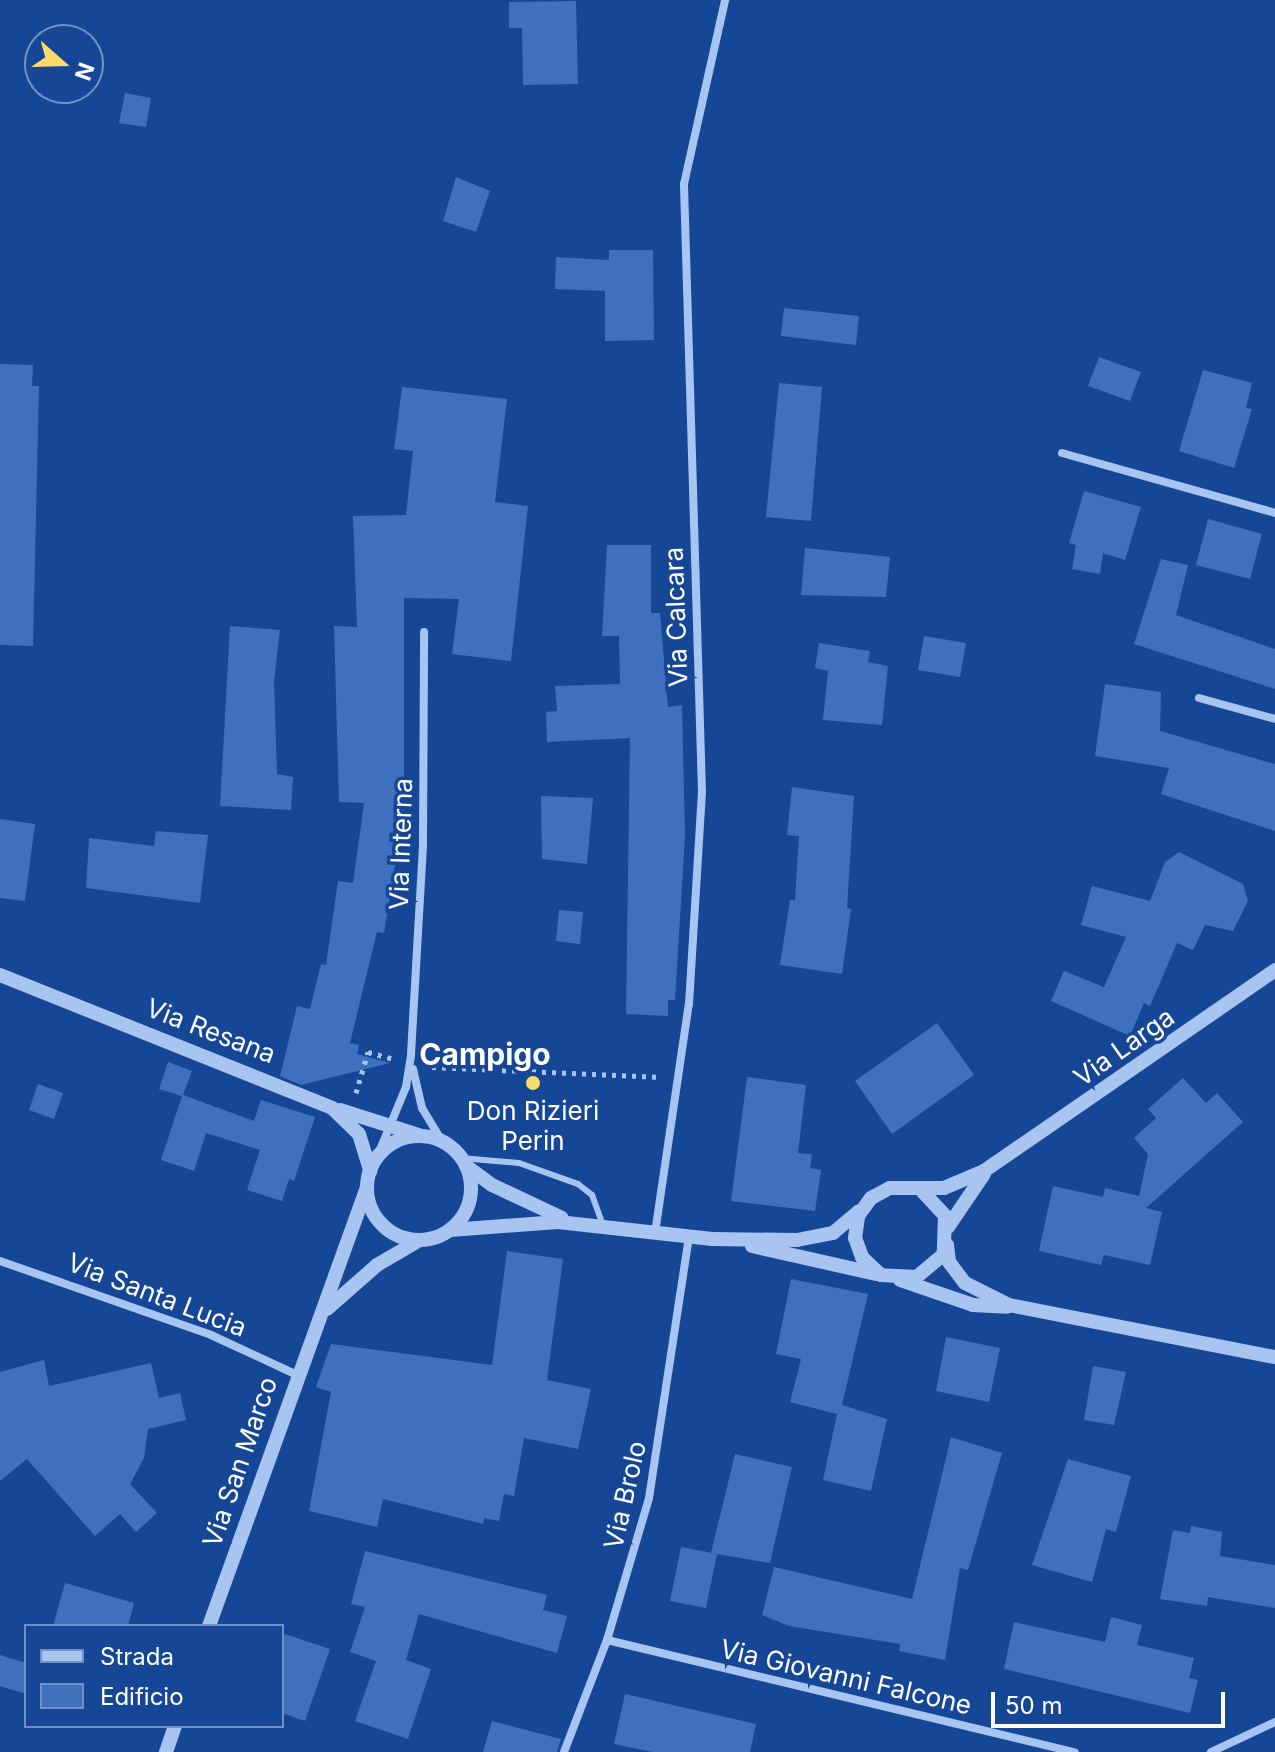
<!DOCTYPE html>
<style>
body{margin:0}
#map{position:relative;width:1275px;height:1752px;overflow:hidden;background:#164796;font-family:Inter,sans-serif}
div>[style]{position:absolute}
.building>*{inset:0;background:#3e70be}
.path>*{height:5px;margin-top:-2.5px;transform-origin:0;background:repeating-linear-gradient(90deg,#a8c5f1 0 4px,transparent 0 10px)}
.service>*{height:6px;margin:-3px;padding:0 3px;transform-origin:3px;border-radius:3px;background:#a8c5f1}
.minor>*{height:8px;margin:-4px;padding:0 4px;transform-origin:4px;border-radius:4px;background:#a8c5f1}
.tertiary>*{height:14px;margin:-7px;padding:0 7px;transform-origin:7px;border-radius:7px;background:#a8c5f1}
.tertiary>.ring{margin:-7px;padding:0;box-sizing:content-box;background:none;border:14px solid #a8c5f1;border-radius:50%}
.dots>*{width:22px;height:22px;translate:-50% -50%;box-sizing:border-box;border:4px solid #164796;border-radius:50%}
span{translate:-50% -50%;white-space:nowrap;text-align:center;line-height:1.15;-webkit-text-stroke:7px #164796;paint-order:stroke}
.street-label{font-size:26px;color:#fff}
.poi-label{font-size:26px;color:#fff}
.quarter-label{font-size:30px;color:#fff;font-weight:700}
.legend{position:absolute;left:24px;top:1624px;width:260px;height:104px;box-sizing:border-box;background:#164796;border:2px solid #7391c0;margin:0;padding:10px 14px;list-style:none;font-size:24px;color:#fff}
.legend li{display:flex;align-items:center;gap:16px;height:40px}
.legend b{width:40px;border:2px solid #7391c0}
.north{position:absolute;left:24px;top:24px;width:80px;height:80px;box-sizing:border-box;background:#164796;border:2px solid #7391c0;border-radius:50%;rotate:110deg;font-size:22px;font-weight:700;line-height:32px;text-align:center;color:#fff}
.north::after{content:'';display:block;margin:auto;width:28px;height:36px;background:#ffdc68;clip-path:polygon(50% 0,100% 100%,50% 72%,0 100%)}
.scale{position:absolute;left:991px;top:1692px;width:234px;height:36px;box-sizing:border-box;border:4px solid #fff;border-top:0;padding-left:10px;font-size:24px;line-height:28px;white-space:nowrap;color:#fff;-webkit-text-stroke:6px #164796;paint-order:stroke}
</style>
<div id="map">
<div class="building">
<div style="clip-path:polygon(576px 1px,578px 84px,523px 85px,522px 28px,509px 28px,509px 2px)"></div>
<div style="clip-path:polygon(125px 93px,151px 98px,146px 127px,119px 123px)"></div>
<div style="clip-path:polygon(456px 177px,490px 191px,476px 232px,443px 221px)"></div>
<div style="clip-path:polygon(609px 250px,653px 250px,654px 340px,605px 341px,605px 291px,555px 289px,556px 257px,609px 260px)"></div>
<div style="clip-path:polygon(784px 308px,859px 316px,856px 345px,781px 336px)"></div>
<div style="clip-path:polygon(1099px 357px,1141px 372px,1130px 401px,1088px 386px)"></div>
<div style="clip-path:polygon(0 364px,33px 365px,32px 386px,39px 386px,33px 646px,0 645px)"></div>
<div style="clip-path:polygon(1203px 370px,1252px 383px,1246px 408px,1252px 409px,1234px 468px,1179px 451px)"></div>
<div style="clip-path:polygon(779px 383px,822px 387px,811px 521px,766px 517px)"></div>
<div style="clip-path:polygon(402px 387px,507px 399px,495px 502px,528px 506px,511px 661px,452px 654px,459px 599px,404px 598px,404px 810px,384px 933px,377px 932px,350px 1043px,359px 1045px,357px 1054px,390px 1063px,301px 1085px,280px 1076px,297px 1006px,310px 1009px,321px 964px,326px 965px,338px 881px,353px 883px,364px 803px,339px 802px,334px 626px,357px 627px,353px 516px,406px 515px,413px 451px,394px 449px)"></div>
<div style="clip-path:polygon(1084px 491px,1141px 507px,1125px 560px,1103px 553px,1100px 574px,1072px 569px,1076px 545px,1069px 543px)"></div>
<div style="clip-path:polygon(1208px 519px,1262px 534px,1250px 579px,1196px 565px)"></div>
<div style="clip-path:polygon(607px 545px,651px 545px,651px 613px,660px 613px,668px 707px,682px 705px,685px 836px,675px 1000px,668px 1000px,668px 1016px,626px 1014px,630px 738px,547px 742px,546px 712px,557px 711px,555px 686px,620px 684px,619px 636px,602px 636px)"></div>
<div style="clip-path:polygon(805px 548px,890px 557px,886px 597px,801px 595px)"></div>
<div style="clip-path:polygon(1161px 559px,1188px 565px,1176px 615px,1275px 649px,1275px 689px,1134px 644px)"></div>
<div style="clip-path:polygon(230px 626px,280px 630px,274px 681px,277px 774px,293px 777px,291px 810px,220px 806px)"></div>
<div style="clip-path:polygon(924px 636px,966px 643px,960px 677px,918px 670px)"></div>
<div style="clip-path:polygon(819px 643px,870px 651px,868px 662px,888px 666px,882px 725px,823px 720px,828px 671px,815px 668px)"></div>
<div style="clip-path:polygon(1105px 684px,1161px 692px,1160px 731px,1275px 764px,1275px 831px,1161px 794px,1169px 768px,1095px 756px)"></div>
<div style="clip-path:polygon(792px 787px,854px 796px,847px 908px,851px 909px,842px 974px,780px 965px,790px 900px,795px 900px,799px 836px,787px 835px)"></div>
<div style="clip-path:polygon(541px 796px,593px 798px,587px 864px,542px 859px)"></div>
<div style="clip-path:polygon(0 819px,35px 824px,25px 901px,0 898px)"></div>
<div style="clip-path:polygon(156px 831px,208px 835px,200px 903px,86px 888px,89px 838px,154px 846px)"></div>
<div style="clip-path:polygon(1179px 852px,1243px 884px,1248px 901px,1233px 931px,1205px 925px,1193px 950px,1177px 943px,1150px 1006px,1144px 1003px,1130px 1036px,1051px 1001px,1064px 971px,1104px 987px,1126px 937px,1081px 925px,1092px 886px,1150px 901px,1165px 862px)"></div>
<div style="clip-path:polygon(559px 910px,583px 912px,580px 944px,556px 941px)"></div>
<div style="clip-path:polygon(937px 1023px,974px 1075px,892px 1134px,855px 1081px)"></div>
<div style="clip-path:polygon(168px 1062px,192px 1071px,183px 1095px,254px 1121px,261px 1100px,315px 1117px,294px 1181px,289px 1179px,282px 1201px,247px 1190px,260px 1150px,206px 1133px,194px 1171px,161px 1160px,182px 1096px,159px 1089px)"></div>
<div style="clip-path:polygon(747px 1077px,806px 1085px,798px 1153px,812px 1154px,810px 1168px,821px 1170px,815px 1211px,731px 1201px)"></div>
<div style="clip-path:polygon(1183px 1078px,1206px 1103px,1217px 1093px,1243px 1122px,1146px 1208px,1162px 1212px,1150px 1265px,1104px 1255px,1101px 1265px,1039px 1251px,1053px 1186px,1103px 1197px,1105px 1188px,1139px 1196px,1148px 1154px,1134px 1138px,1156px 1118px,1148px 1109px)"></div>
<div style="clip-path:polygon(38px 1084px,63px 1093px,54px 1119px,29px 1110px)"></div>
<div style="clip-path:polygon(507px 1251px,563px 1259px,547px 1380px,591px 1389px,578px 1449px,524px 1438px,514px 1496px,504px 1494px,499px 1521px,484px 1518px,483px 1524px,383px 1499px,377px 1527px,309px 1511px,331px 1392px,316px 1387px,331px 1344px,492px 1365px)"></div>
<div style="clip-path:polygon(791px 1279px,868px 1294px,842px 1405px,887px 1419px,871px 1491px,823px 1480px,837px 1414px,790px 1402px,801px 1359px,776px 1354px)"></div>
<div style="clip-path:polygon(946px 1337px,1000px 1348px,989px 1402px,936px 1391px)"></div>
<div style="clip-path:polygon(44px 1360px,49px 1386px,151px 1363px,159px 1398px,180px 1393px,186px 1420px,148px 1429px,144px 1458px,130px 1484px,157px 1513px,136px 1532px,120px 1514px,95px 1536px,27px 1459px,0 1481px,0 1372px)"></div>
<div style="clip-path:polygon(1093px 1366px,1126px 1372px,1114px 1425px,1084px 1420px)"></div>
<div style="clip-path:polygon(951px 1437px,1002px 1453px,968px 1570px,960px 1568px,945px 1660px,899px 1651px,900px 1644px,789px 1626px,762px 1615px,774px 1567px,912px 1599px)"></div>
<div style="clip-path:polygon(735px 1454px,792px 1467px,770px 1563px,711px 1553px)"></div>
<div style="clip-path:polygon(1068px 1459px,1131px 1476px,1116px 1532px,1106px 1529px,1092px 1582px,1032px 1565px)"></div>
<div style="clip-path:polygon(1191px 1526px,1222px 1532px,1220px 1556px,1275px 1565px,1275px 1608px,1208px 1597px,1207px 1606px,1160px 1599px,1173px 1530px,1190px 1533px)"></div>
<div style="clip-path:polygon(681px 1547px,717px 1554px,706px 1608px,670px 1601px)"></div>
<div style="clip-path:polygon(365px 1551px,547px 1595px,543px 1610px,567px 1616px,557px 1653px,419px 1614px,406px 1660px,431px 1669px,408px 1739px,355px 1721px,376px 1661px,350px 1652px,365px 1607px,351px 1604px)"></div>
<div style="clip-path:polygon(65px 1583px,134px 1603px,128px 1626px,53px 1626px)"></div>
<div style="clip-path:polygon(1111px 1617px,1142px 1625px,1137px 1645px,1194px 1658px,1189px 1678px,1198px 1680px,1190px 1713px,1004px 1669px,1014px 1622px,1105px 1642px)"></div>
<div style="clip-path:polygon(282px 1633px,330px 1649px,305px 1721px,282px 1713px)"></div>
<div style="clip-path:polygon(0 1655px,26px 1663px,26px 1694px,0 1686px)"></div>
<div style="clip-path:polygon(625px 1694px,756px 1724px,750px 1752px,652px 1752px,614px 1744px)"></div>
<div style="clip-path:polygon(492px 1721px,561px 1739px,557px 1752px,483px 1752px)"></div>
</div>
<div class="path">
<div style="left:432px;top:1067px;width:230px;rotate:2.5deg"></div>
<div style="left:356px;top:1093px;width:43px;rotate:-73.7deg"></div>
<div style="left:368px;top:1052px;width:24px;rotate:15deg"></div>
</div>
<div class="service">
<div style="left:461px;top:1158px;width:58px;rotate:4.9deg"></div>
<div style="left:519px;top:1163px;width:63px;rotate:19.6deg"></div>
<div style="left:578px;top:1184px;width:18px;rotate:38deg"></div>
<div style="left:592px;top:1195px;width:32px;rotate:70deg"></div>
</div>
<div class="minor">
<div style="left:1062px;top:453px;width:221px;rotate:15.7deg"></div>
<div style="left:1199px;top:698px;width:79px;rotate:15.4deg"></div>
<div style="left:413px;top:1069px;width:40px;rotate:77deg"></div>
<div style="left:422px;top:1108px;width:39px;rotate:59deg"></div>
<div style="left:377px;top:1157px;width:76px;rotate:-67.5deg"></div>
<div style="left:406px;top:1087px;width:33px;rotate:-81deg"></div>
<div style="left:411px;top:1054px;width:211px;rotate:-86.7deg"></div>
<div style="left:423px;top:843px;width:211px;rotate:-89.7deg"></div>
<div style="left:655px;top:1233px;width:232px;rotate:-81.6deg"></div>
<div style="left:689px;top:1004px;width:212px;rotate:-86.5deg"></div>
<div style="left:702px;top:792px;width:608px;rotate:-91.7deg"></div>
<div style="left:684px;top:184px;width:189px;rotate:-77.4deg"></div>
<div style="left:0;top:1261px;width:224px;rotate:19.3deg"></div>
<div style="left:211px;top:1335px;width:95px;rotate:24.9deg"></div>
<div style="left:607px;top:1640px;width:481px;rotate:13.5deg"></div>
<div style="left:564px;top:1752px;width:120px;rotate:-69deg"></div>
<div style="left:607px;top:1640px;width:148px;rotate:-73.5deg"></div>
<div style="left:649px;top:1498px;width:264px;rotate:-81.3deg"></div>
<div style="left:1211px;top:1752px;width:71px;rotate:-25.1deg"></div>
</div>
<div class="tertiary">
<div style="left:0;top:975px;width:358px;rotate:21.8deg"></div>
<div style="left:332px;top:1108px;width:37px;rotate:44deg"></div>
<div style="left:359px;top:1134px;width:39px;rotate:73deg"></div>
<div style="left:340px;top:1110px;width:83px;rotate:17.6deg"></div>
<div class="ring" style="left:367px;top:1136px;width:90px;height:90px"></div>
<div style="left:466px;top:1166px;width:32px;rotate:36deg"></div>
<div style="left:492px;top:1185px;width:77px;rotate:25.2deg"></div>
<div style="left:923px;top:1192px;width:33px;rotate:47deg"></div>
<div style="left:945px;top:1216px;width:38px;rotate:92deg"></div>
<div style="left:944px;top:1254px;width:35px;rotate:140deg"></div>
<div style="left:917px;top:1277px;width:36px;rotate:-177deg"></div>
<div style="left:881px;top:1275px;width:26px;rotate:-137deg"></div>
<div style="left:862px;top:1257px;width:20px;rotate:-110deg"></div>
<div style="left:855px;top:1238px;width:22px;rotate:-82deg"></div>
<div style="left:858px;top:1216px;width:22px;rotate:-54deg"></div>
<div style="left:871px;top:1198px;width:21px;rotate:-28deg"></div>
<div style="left:890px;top:1188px;width:54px"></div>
<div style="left:944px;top:1188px;width:43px;rotate:-23deg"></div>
<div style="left:984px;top:1171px;width:354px;rotate:-34.6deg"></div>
<div style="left:948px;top:1227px;width:64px;rotate:-55.8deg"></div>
<div style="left:450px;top:1230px;width:108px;rotate:-4.2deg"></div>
<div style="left:558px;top:1222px;width:155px;rotate:6.3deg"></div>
<div style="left:712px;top:1239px;width:85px;rotate:0.7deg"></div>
<div style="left:797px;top:1240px;width:37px;rotate:-11deg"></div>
<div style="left:833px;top:1233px;width:34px;rotate:-40deg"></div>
<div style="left:947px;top:1245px;width:17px;rotate:83deg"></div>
<div style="left:949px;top:1262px;width:26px;rotate:53deg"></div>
<div style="left:965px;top:1283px;width:49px;rotate:26.6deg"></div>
<div style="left:1009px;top:1305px;width:271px;rotate:11.1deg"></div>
<div style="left:752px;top:1246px;width:127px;rotate:12.7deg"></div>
<div style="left:900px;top:1280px;width:77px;rotate:18.9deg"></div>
<div style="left:973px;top:1305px;width:34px;rotate:3deg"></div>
<div style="left:327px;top:1309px;width:67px;rotate:-41.3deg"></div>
<div style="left:377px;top:1265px;width:48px;rotate:-30.3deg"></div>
<div style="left:209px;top:1626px;width:466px;rotate:-70.2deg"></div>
<div style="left:166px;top:1752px;width:28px;rotate:-71deg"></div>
</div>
<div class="dots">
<div style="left:533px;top:1083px;background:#ffdc68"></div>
</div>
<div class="street-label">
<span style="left:676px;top:617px;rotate:-92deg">Via Calcara</span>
<span style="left:401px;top:844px;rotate:-88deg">Via Interna</span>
<span style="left:211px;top:1031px;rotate:21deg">Via Resana</span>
<span style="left:1124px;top:1047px;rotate:-35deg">Via Larga</span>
<span style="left:157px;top:1295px;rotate:21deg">Via Santa Lucia</span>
<span style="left:240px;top:1462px;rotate:-71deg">Via San Marco</span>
<span style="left:625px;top:1495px;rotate:-77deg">Via Brolo</span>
<span style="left:846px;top:1677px;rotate:13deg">Via Giovanni Falcone</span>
</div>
<div class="poi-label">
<span style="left:533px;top:1126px">Don Rizieri<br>Perin</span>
</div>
<div class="quarter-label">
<span style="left:485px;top:1054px">Campigo</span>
</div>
<ul class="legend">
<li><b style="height:10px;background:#a8c5f1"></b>Strada</li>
<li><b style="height:22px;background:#3e70be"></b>Edificio</li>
</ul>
<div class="north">N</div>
<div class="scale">50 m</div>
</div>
